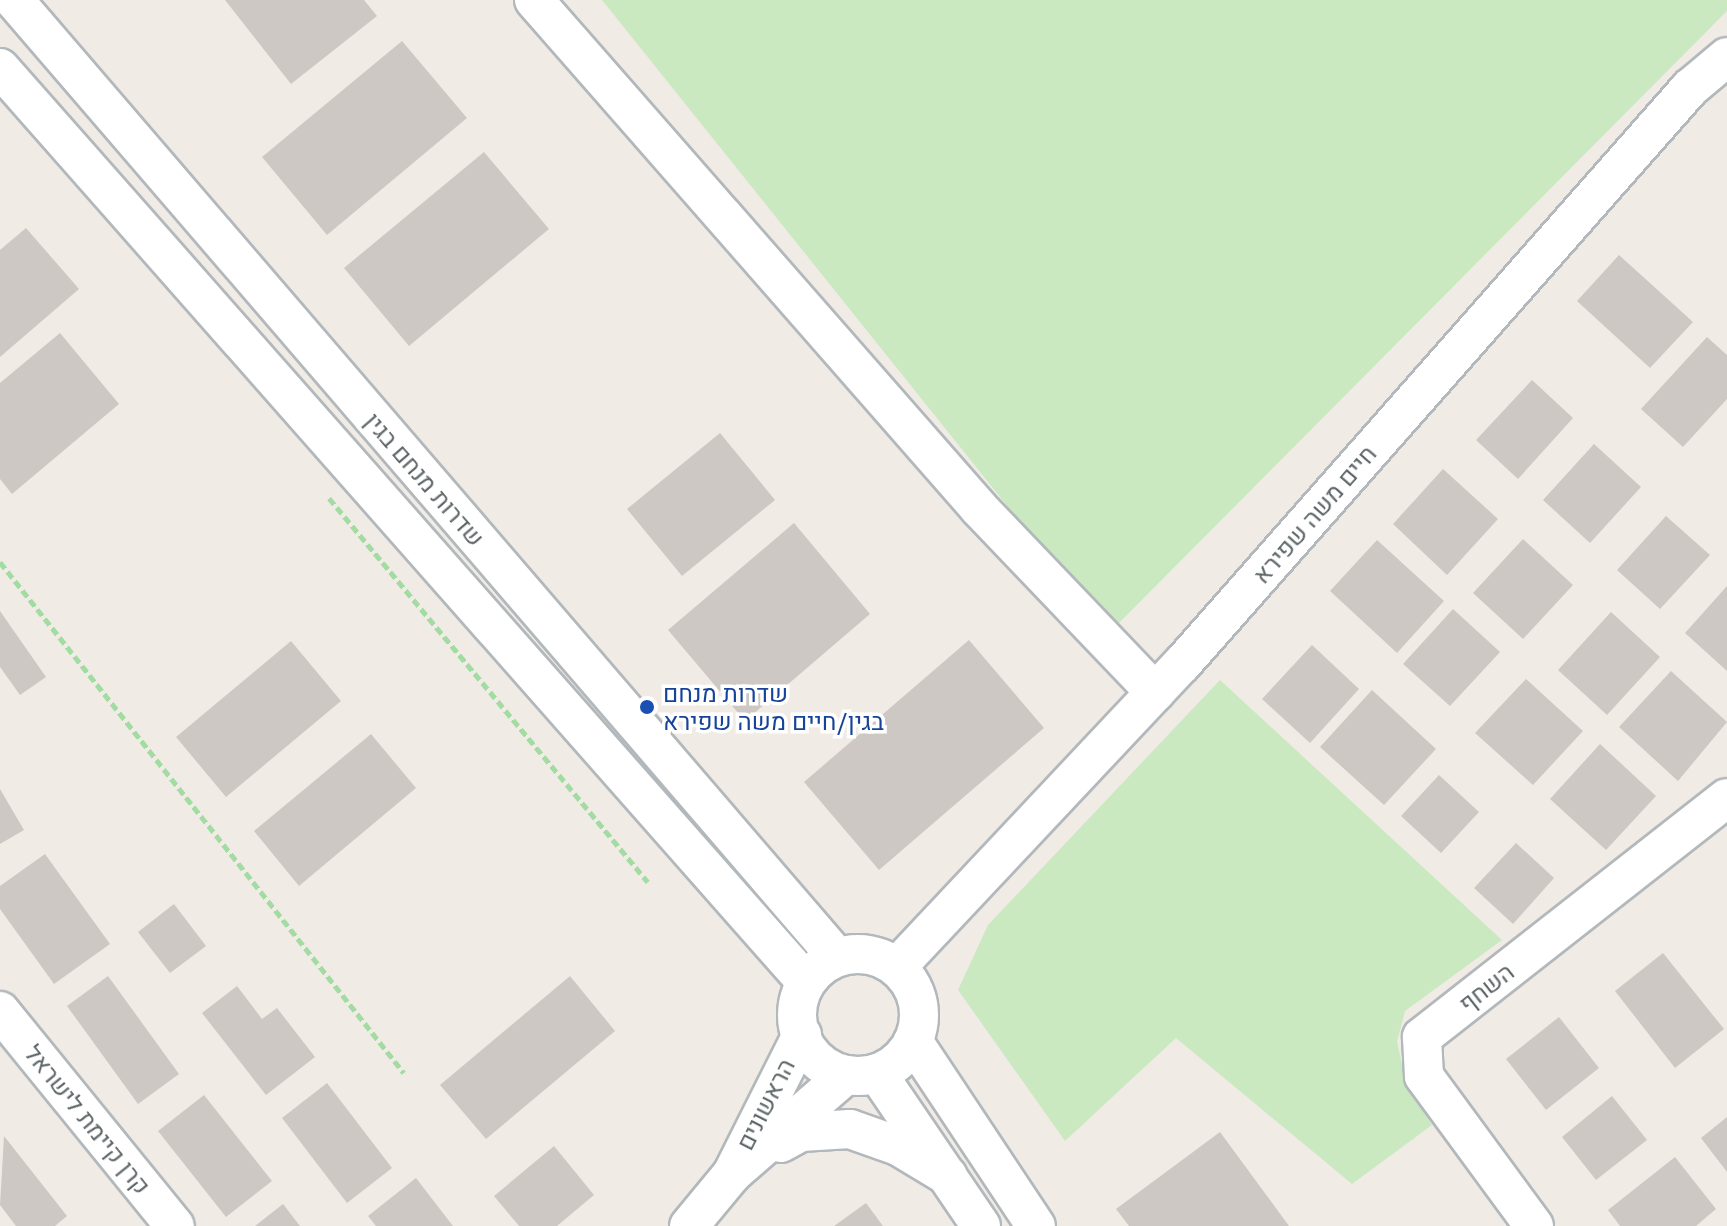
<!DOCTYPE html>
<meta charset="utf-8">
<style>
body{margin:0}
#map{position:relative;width:1727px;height:1226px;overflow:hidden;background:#f0ebe5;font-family:"Golos Text",Heebo,sans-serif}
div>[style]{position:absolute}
.green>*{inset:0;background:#cbe9c0}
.building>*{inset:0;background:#cdc8c4}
.path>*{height:5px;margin-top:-2.5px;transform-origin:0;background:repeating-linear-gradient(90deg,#a2dca2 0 8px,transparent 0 12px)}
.roads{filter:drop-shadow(2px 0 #b2b8bb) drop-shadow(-2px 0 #b2b8bb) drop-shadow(0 2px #b2b8bb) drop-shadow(0 -2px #b2b8bb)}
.minor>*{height:38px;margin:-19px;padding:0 19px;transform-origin:19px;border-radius:19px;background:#fff}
.minor>.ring{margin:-19px;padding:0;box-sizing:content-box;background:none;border:38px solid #fff;border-radius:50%}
.dots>*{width:22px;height:22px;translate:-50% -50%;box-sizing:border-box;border:4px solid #fff;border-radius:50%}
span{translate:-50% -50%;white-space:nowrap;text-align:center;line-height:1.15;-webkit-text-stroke:7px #fff;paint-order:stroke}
.street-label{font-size:24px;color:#5c6466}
.transit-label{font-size:24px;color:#164399}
.left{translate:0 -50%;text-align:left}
</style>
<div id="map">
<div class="green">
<div style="clip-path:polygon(602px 0,1727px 0,1727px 11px,1109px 633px)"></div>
<div style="clip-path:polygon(1220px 680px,1502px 940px,1405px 1011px,1397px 1042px,1407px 1085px,1432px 1125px,1352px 1184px,1176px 1038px,1065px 1141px,958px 990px,988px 925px)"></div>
</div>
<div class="building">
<div style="clip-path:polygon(225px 0,364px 0,377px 16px,291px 84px)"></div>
<div style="clip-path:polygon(402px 41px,467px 118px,327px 235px,262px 157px)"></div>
<div style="clip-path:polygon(484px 152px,549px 229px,409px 346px,344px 268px)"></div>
<div style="clip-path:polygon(26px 228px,79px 289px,0 357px,0 250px)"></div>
<div style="clip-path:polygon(1619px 255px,1693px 322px,1650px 368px,1577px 301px)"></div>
<div style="clip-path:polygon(60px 333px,119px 404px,12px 494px,0 479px,0 383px)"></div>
<div style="clip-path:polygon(1707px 337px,1727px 355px,1727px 399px,1683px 447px,1641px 409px)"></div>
<div style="clip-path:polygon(1532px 380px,1573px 418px,1518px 479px,1476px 440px)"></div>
<div style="clip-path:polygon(720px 433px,775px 500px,682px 576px,627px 509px)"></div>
<div style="clip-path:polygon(1594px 444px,1641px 487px,1590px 543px,1543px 500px)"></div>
<div style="clip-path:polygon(1443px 469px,1498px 519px,1447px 575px,1393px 524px)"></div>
<div style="clip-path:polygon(1666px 516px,1710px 555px,1660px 609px,1617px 570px)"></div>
<div style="clip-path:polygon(794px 523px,870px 614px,745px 721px,668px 630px)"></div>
<div style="clip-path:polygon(1523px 539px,1573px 585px,1523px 639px,1473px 593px)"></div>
<div style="clip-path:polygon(1377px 540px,1444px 601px,1397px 653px,1330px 591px)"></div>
<div style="clip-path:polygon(1727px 586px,1727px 671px,1685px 633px)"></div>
<div style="clip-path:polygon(1453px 609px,1500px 652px,1450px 706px,1403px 664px)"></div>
<div style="clip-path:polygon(0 611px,46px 677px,20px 695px,0 667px)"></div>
<div style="clip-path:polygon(1611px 612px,1660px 657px,1607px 715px,1558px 670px)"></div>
<div style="clip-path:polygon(969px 640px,1044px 728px,879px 870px,804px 782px)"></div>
<div style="clip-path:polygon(291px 641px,341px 701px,226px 797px,176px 737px)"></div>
<div style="clip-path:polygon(1312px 645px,1359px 689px,1310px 743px,1262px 699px)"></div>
<div style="clip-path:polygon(1671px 671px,1727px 722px,1678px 781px,1619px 727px)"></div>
<div style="clip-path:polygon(1526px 679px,1583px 731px,1533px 785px,1475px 733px)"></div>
<div style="clip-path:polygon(1372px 690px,1436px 749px,1384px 805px,1320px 747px)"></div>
<div style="clip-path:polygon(371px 734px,416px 788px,299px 886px,254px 831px)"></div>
<div style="clip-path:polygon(1600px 744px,1656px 796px,1606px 850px,1550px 799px)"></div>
<div style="clip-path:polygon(1439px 775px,1479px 812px,1441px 853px,1401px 816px)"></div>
<div style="clip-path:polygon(0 789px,24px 830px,0 844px)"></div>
<div style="clip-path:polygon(1516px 843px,1554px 878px,1513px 924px,1474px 888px)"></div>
<div style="clip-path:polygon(45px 854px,110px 944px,54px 984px,0 909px,0 886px)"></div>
<div style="clip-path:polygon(174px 904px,206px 946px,170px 973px,138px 932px)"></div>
<div style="clip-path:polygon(1663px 953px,1724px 1029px,1675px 1068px,1615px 991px)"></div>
<div style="clip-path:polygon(108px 976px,179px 1074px,138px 1104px,67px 1006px)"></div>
<div style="clip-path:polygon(570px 976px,615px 1031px,486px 1139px,440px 1085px)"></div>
<div style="clip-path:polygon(237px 986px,262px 1019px,277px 1008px,315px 1057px,266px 1095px,202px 1013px)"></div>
<div style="clip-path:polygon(1559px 1017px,1599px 1068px,1546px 1110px,1506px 1059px)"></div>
<div style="clip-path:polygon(327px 1083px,392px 1168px,347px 1203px,282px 1118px)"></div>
<div style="clip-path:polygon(204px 1095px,272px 1181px,226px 1217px,158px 1131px)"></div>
<div style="clip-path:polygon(1612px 1096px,1647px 1140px,1596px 1180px,1562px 1137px)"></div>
<div style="clip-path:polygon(1727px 1117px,1727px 1172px,1701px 1138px)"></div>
<div style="clip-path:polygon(1220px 1132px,1289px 1226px,1129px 1226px,1116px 1209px)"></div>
<div style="clip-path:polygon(4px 1136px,67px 1216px,55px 1226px,16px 1226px,0 1205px)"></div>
<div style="clip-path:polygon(554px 1146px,594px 1195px,557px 1226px,519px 1226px,494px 1196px)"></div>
<div style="clip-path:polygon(1675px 1157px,1716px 1209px,1696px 1226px,1620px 1226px,1608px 1210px)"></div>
<div style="clip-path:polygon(416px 1178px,453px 1226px,376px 1226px,368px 1216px)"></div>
<div style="clip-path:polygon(866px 1203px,883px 1226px,834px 1226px)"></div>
<div style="clip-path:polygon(283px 1204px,300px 1226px,255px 1226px)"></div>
</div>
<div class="path">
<div style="left:329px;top:498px;width:499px;rotate:50.3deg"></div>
<div style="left:0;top:562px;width:651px;rotate:51.67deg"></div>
</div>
<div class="roads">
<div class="minor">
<div style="left:14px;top:0;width:1262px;rotate:49.31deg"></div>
<div style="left:534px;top:0;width:675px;rotate:48.78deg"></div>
<div style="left:979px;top:508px;width:255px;rotate:46.3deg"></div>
<div style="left:0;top:68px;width:1219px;rotate:48.59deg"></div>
<div class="ring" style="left:797px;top:954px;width:84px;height:84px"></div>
<div style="left:897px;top:967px;width:416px;rotate:-46.8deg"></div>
<div style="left:1182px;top:664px;width:768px;rotate:-48.59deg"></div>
<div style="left:1690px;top:88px;width:48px;rotate:-40deg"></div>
<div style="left:0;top:1011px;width:277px;rotate:50.9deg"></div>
<div style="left:913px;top:1041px;width:222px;rotate:56.4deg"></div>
<div style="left:877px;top:1073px;width:185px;rotate:55.8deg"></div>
<div style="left:781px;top:1143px;width:23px;rotate:-29deg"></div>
<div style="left:801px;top:1132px;width:49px;rotate:-3.5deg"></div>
<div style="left:850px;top:1129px;width:51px;rotate:19.5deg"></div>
<div style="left:898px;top:1146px;width:58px;rotate:31deg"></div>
<div style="left:732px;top:1174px;width:156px;rotate:-63.3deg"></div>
<div style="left:689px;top:1226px;width:67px;rotate:-50.4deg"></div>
<div style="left:732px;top:1174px;width:151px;rotate:-41deg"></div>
<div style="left:1534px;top:1226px;width:186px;rotate:-126.3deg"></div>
<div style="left:1424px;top:1076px;width:39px;rotate:-93deg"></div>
<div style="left:1422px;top:1037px;width:387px;rotate:-38.1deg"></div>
</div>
</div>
<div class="dots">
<div style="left:647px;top:707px;background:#1a4fb4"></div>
</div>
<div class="street-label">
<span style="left:425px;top:479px;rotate:49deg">שדרות מנחם בגין</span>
<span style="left:1314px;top:514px;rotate:-49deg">חיים משה שפירא</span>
<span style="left:1486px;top:987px;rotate:-38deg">השחף</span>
<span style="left:765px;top:1104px;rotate:-63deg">הראשונים</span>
<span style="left:88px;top:1119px;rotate:51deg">קרן קיימת לישראל</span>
</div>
<div class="transit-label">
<span class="left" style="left:663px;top:707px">שדרות מנחם<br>בגין/חיים משה שפירא</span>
</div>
</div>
